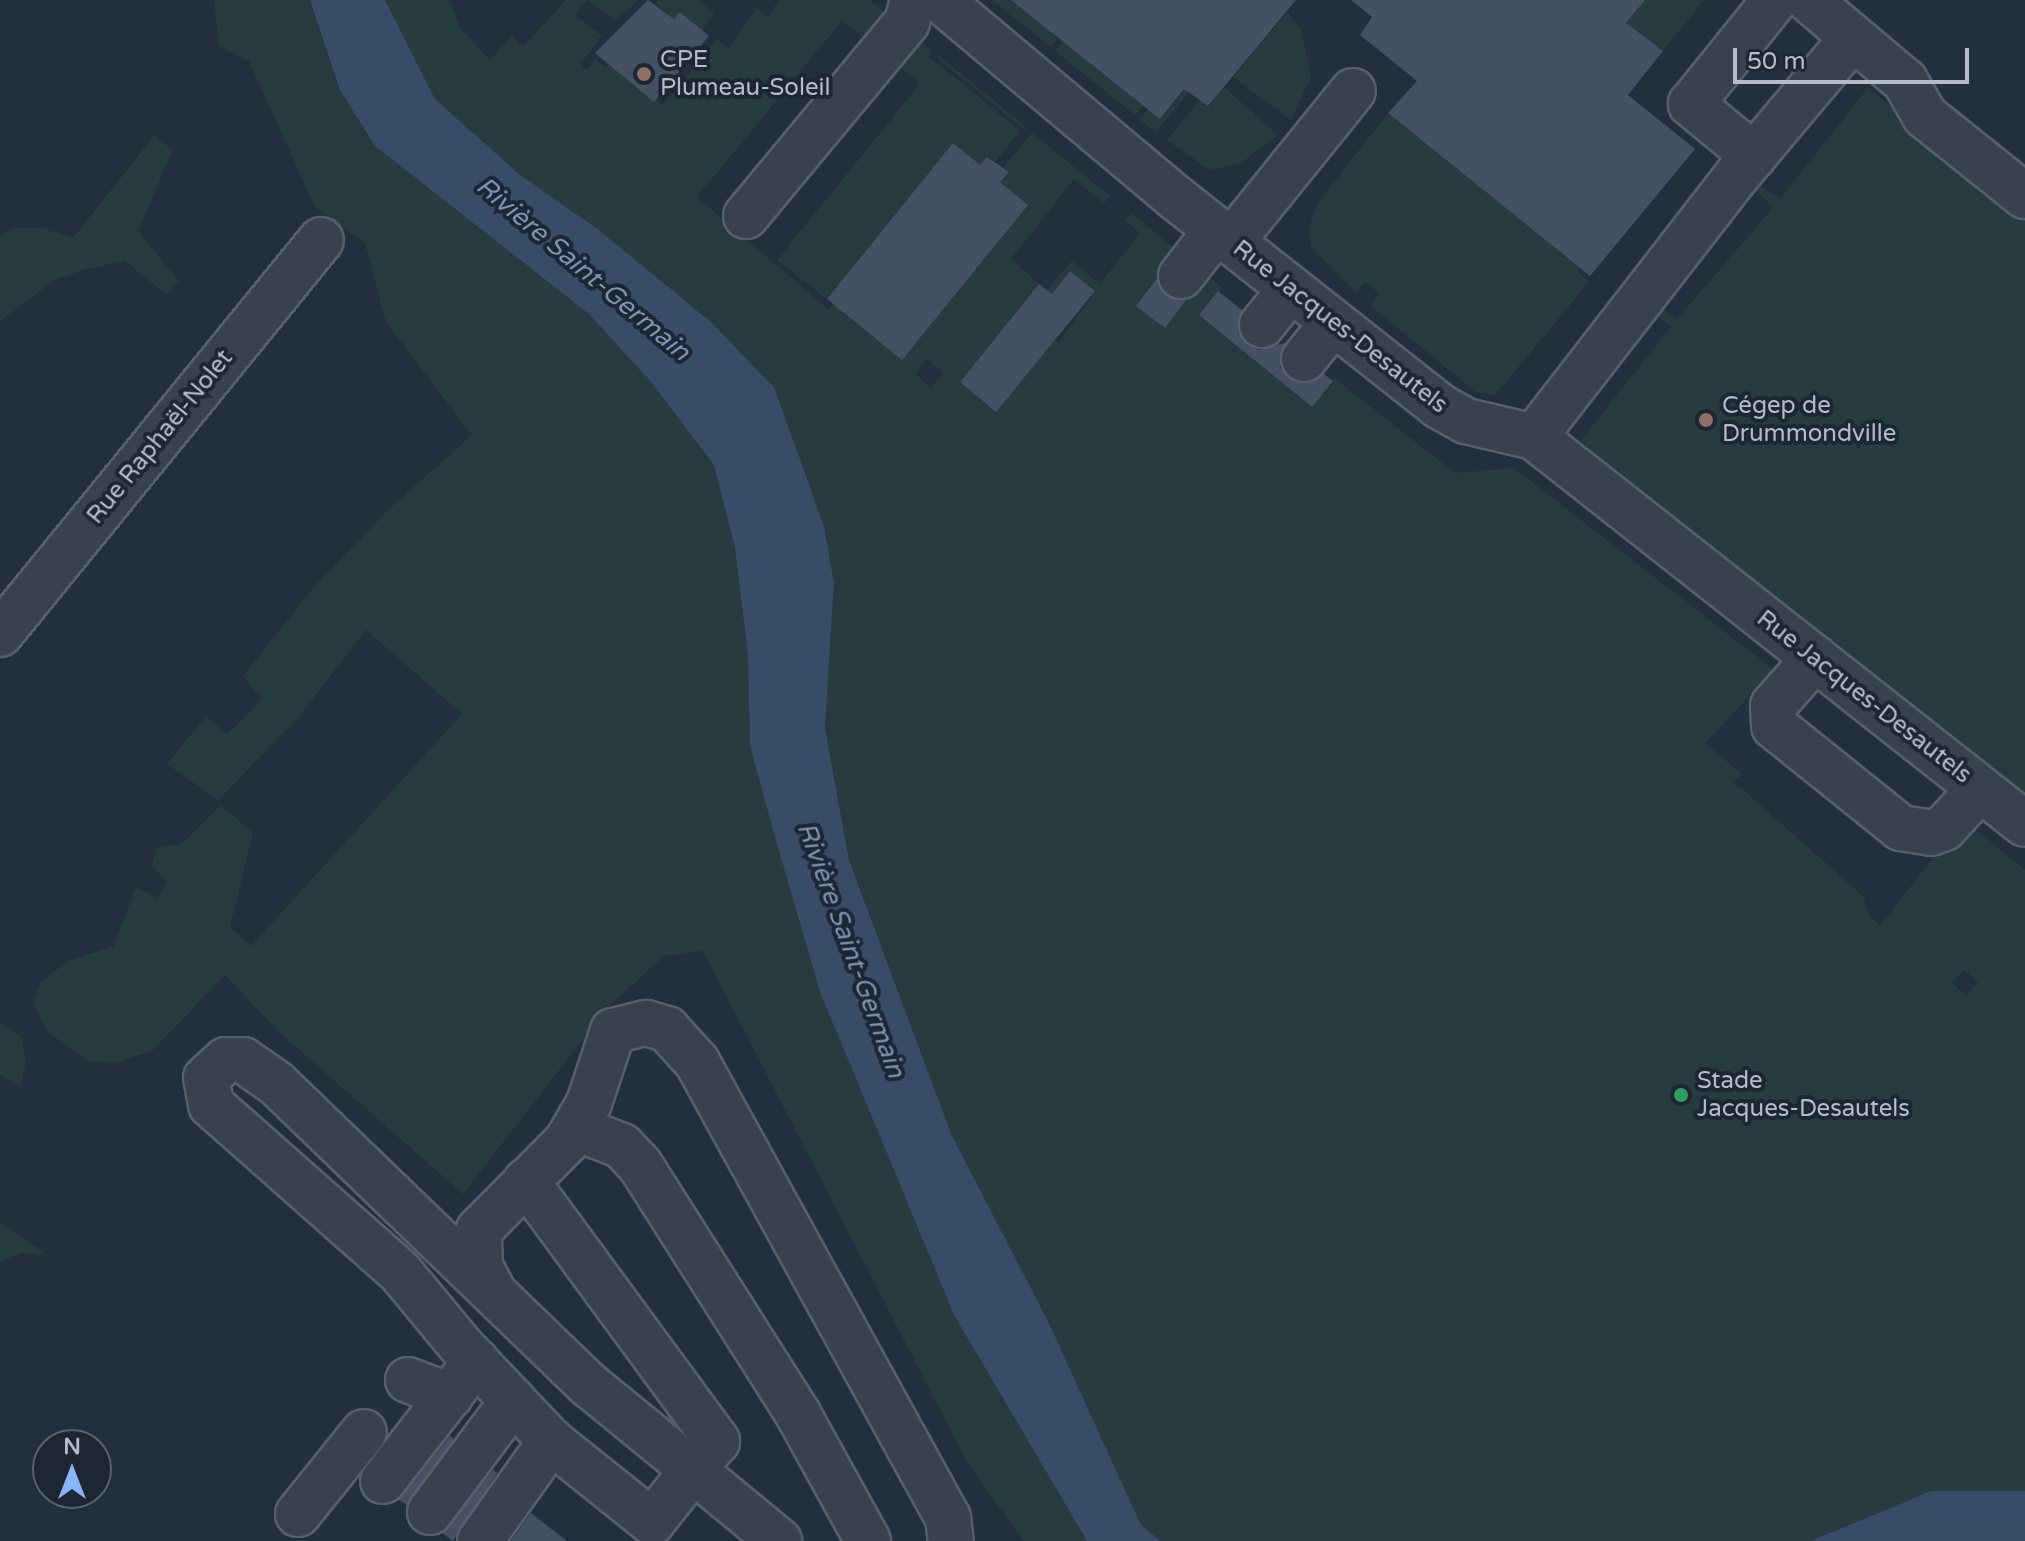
<!DOCTYPE html>
<meta charset="utf-8">
<style>
body{margin:0}
#map{position:relative;width:2025px;height:1541px;overflow:hidden;background:#242f3e;font-family:"Varela Round",sans-serif}
div>[style]{position:absolute}
.green>*{inset:0;background:#263c3f}
.water>*{inset:0;background:#394c67}
.building>*{inset:0;background:#455162}
.roads{filter:drop-shadow(2px 0 #565f6c) drop-shadow(-2px 0 #565f6c) drop-shadow(0 2px #565f6c) drop-shadow(0 -2px #565f6c)}
.minor>*{height:44px;margin:-22px;padding:0 22px;transform-origin:22px;border-radius:22px;background:#38414e}
.dots>*{width:22px;height:22px;translate:-50% -50%;box-sizing:border-box;border:4px solid #1d2633;border-radius:50%}
span{translate:-50% -50%;white-space:nowrap;text-align:center;line-height:1.15;-webkit-text-stroke:8px #1d2633;paint-order:stroke}
.poi-label{font-size:24px;color:#b4bcc9}
.left{translate:0 -50%;text-align:left}
.street-label{font-size:24px;color:#b4bcc9}
.water-label{font-size:26px;color:#7c92b1;font-style:italic}
.north{position:absolute;left:32px;top:1429px;width:80px;height:80px;box-sizing:border-box;background:#1d2633;border:2px solid #59626f;border-radius:50%;rotate:0deg;font-size:22px;font-weight:700;line-height:32px;text-align:center;color:#b4bcc9}
.north::after{content:'';display:block;margin:auto;width:28px;height:36px;background:#8ab4f8;clip-path:polygon(50% 0,100% 100%,50% 72%,0 100%)}
.scale{position:absolute;left:1733px;top:48px;width:236px;height:36px;box-sizing:border-box;border:4px solid #b4bcc9;border-top:0;padding-left:10px;font-size:24px;line-height:28px;white-space:nowrap;color:#b4bcc9;-webkit-text-stroke:6px #1d2633;paint-order:stroke}
</style>
<div id="map">
<div class="green">
<div style="clip-path:polygon(214px 0,310px 0,340px 90px,375px 146px,589px 314px,651px 382px,714px 465px,735px 548px,748px 657px,750px 746px,820px 992px,954px 1315px,1087px 1541px,1024px 1541px,967px 1462px,703px 951px,664px 956px,609px 1006px,463px 1194px,280px 1033px,225px 975px,152px 1051px,114px 1063px,88px 1061px,48px 1032px,33px 1004px,41px 981px,69px 961px,114px 946px,136px 887px,157px 898px,167px 882px,152px 865px,157px 847px,181px 845px,221px 805px,253px 833px,230px 927px,251px 946px,462px 714px,366px 630px,297px 719px,218px 800px,167px 764px,206px 716px,227px 735px,262px 699px,243px 676px,315px 586px,388px 510px,472px 435px,386px 322px,365px 243px,315px 207px,249px 61px,219px 46px)"></div>
<div style="clip-path:polygon(evenodd,385px 0,450px 0,460px 28px,490px 60px,512px 36px,523px 47px,566px 0,587px 0,575px 15px,602px 36px,580px 64px,587px 70px,595px 59px,605px 67px,609px 64px,663px 105px,717px 40px,729px 49px,756px 8px,768px 17px,779px 0,870px 0,886px 13px,864px 38px,842px 21px,697px 197px,828px 309px,834px 304px,903px 359px,1028px 205px,1000px 182px,1008px 173px,1003px 168px,1032px 133px,1110px 196px,1104px 203px,1074px 179px,1011px 259px,1039px 284px,960px 382px,996px 411px,1054px 340px,1059px 343px,1095px 291px,1070px 272px,1052px 294px,1046px 290px,1072px 261px,1100px 284px,1140px 233px,1124px 219px,1132px 214px,1178px 251px,1136px 305px,1164px 327px,1207px 275px,1222px 287px,1199px 315px,1311px 407px,1335px 379px,1455px 473px,1514px 468px,1774px 670px,1705px 743px,1743px 775px,1733px 781px,1863px 896px,1869px 915px,1880px 926px,1939px 850px,1972px 827px,2025px 870px,2025px 1491px,1931px 1491px,1811px 1541px,1161px 1541px,1141px 1525px,1049px 1323px,952px 1136px,849px 859px,825px 728px,834px 583px,824px 526px,774px 387px,711px 322px,599px 230px,520px 175px,435px 99px,385px 0,927px 359px,943px 373px,931px 387px,915px 374px,927px 359px,385px 0,1964px 969px,1978px 982px,1966px 996px,1952px 983px,1964px 969px)"></div>
<div style="clip-path:polygon(588px 0,639px 0,615px 21px)"></div>
<div style="clip-path:polygon(659px 0,699px 0,714px 13px,702px 30px,681px 12px,674px 19px,656px 4px)"></div>
<div style="clip-path:polygon(992px 0,1011px 0,1058px 37px,1051px 47px)"></div>
<div style="clip-path:polygon(1645px 0,1704px 0,1663px 51px,1626px 23px)"></div>
<div style="clip-path:polygon(1287px 12px,1301px 30px,1311px 77px,1291px 120px,1233px 77px)"></div>
<div style="clip-path:polygon(920px 40px,932px 51px,928px 56px,1020px 131px,995px 162px,988px 156px,980px 165px,953px 144px,827px 299px,777px 260px,920px 84px,898px 65px)"></div>
<div style="clip-path:polygon(1063px 41px,1143px 105px,1135px 115px,1055px 51px)"></div>
<div style="clip-path:polygon(939px 56px,1025px 126px,1023px 128px,937px 58px)"></div>
<div style="clip-path:polygon(1224px 87px,1278px 135px,1241px 163px,1210px 170px,1167px 140px,1200px 100px,1209px 106px)"></div>
<div style="clip-path:polygon(1868px 88px,2025px 215px,2025px 799px,1596px 460px,1581px 440px,1671px 327px,1655px 314px,1661px 307px,1677px 319px,1773px 208px,1754px 188px,1761px 186px,1780px 199px)"></div>
<div style="clip-path:polygon(1185px 89px,1189px 92px,1156px 132px,1139px 119px,1148px 109px,1161px 119px)"></div>
<div style="clip-path:polygon(1388px 113px,1580px 268px,1577px 272px,1589px 282px,1495px 395px,1476px 392px,1371px 306px,1379px 293px,1365px 282px,1356px 293px,1311px 247px,1309px 228px,1317px 204px)"></div>
<div style="clip-path:polygon(154px 136px,173px 150px,138px 231px,179px 281px,167px 295px,125px 261px,86px 269px,54px 280px,0 321px,0 235px,14px 228px,42px 228px,73px 238px)"></div>
<div style="clip-path:polygon(0 1022px,22px 1038px,26px 1062px,21px 1087px,0 1075px)"></div>
<div style="clip-path:polygon(0 1222px,20px 1236px,46px 1255px,21px 1253px,0 1263px)"></div>
</div>
<div class="water">
<div style="clip-path:polygon(310px 0,385px 0,435px 99px,520px 175px,599px 230px,711px 322px,774px 387px,824px 526px,834px 583px,825px 728px,849px 860px,952px 1136px,1049px 1323px,1141px 1525px,1161px 1541px,1087px 1541px,954px 1315px,820px 992px,775px 837px,750px 746px,748px 657px,735px 548px,714px 465px,651px 382px,589px 314px,375px 146px,340px 90px)"></div>
<div style="clip-path:polygon(1931px 1491px,2025px 1491px,2025px 1541px,1811px 1541px)"></div>
</div>
<div class="building">
<div style="clip-path:polygon(648px 0,674px 19px,680px 12px,709px 36px,654px 102px,595px 53px)"></div>
<div style="clip-path:polygon(1011px 0,1296px 0,1208px 106px,1184px 89px,1160px 119px)"></div>
<div style="clip-path:polygon(1351px 0,1645px 0,1626px 23px,1663px 51px,1628px 95px,1695px 149px,1590px 276px,1388px 113px,1417px 81px,1360px 35px,1372px 17px)"></div>
<div style="clip-path:polygon(953px 143px,980px 165px,987px 157px,1009px 172px,1000px 182px,1028px 205px,902px 360px,827px 299px)"></div>
<div style="clip-path:polygon(1070px 271px,1095px 291px,996px 412px,960px 382px,1039px 284px,1052px 294px)"></div>
<div style="clip-path:polygon(1157px 278px,1166px 296px,1186px 300px,1165px 328px,1136px 306px)"></div>
<div style="clip-path:polygon(1218px 291px,1242px 310px,1238px 333px,1247px 345px,1259px 350px,1285px 343px,1280px 367px,1289px 379px,1312px 382px,1324px 374px,1333px 381px,1312px 407px,1199px 315px)"></div>
<div style="clip-path:polygon(450px 1436px,454px 1439px,407px 1505px,399px 1500px)"></div>
<div style="clip-path:polygon(493px 1470px,497px 1473px,453px 1541px,442px 1533px)"></div>
<div style="clip-path:polygon(531px 1513px,567px 1541px,511px 1541px)"></div>
</div>
<div class="roads">
<div class="minor">
<div style="left:940px;top:0;width:308px;rotate:40deg"></div>
<div style="left:1176px;top:198px;width:335px;rotate:38.3deg"></div>
<div style="left:1439px;top:406px;width:31px;rotate:29deg"></div>
<div style="left:1466px;top:421px;width:70px;rotate:13.2deg"></div>
<div style="left:1534px;top:437px;width:625px;rotate:38.24deg"></div>
<div style="left:1809px;top:0;width:126px;rotate:40.2deg"></div>
<div style="left:1905px;top:81px;width:40px;rotate:60.3deg"></div>
<div style="left:1925px;top:116px;width:128px;rotate:38.7deg"></div>
<div style="left:1754px;top:156px;width:82px;rotate:-140.5deg"></div>
<div style="left:1691px;top:104px;width:134px;rotate:-51.1deg"></div>
<div style="left:746px;top:216px;width:252px;rotate:-50.3deg"></div>
<div style="left:907px;top:22px;width:23px;rotate:-75deg"></div>
<div style="left:1231px;top:242px;width:194px;rotate:-51.1deg"></div>
<div style="left:1181px;top:276px;width:58px;rotate:-52deg"></div>
<div style="left:1262px;top:325px;width:46px;rotate:-51.1deg"></div>
<div style="left:1304px;top:359px;width:46px;rotate:-51.1deg"></div>
<div style="left:1534px;top:437px;width:334px;rotate:-52.2deg"></div>
<div style="left:1739px;top:173px;width:175px;rotate:-49.9deg"></div>
<div style="left:0;top:634px;width:508px;rotate:-50.83deg"></div>
<div style="left:1815px;top:658px;width:64px;rotate:131.2deg"></div>
<div style="left:1773px;top:706px;width:20px;rotate:87deg"></div>
<div style="left:1774px;top:726px;width:163px;rotate:38.8deg"></div>
<div style="left:1901px;top:828px;width:30px;rotate:9deg"></div>
<div style="left:1931px;top:833px;width:14px;rotate:-21deg"></div>
<div style="left:1944px;top:828px;width:53px;rotate:-47.3deg"></div>
<div style="left:576px;top:1128px;width:49px;rotate:21.4deg"></div>
<div style="left:622px;top:1146px;width:26px;rotate:47deg"></div>
<div style="left:640px;top:1165px;width:297px;rotate:57.6deg"></div>
<div style="left:799px;top:1416px;width:143px;rotate:61.1deg"></div>
<div style="left:526px;top:1181px;width:323px;rotate:53.7deg"></div>
<div style="left:717px;top:1441px;width:38px;rotate:130deg"></div>
<div style="left:693px;top:1470px;width:66px;rotate:128.3deg"></div>
<div style="left:652px;top:1522px;width:129px;rotate:-141.3deg"></div>
<div style="left:551px;top:1441px;width:129px;rotate:-133.4deg"></div>
<div style="left:462px;top:1347px;width:97px;rotate:-129.6deg"></div>
<div style="left:400px;top:1272px;width:252px;rotate:-138.5deg"></div>
<div style="left:211px;top:1105px;width:27px;rotate:-100deg"></div>
<div style="left:206px;top:1078px;width:27px;rotate:-42deg"></div>
<div style="left:226px;top:1060px;width:17px"></div>
<div style="left:243px;top:1060px;width:40px;rotate:34.9deg"></div>
<div style="left:276px;top:1083px;width:435px;rotate:44deg"></div>
<div style="left:589px;top:1385px;width:134px;rotate:39.3deg"></div>
<div style="left:693px;top:1470px;width:112px;rotate:39.5deg"></div>
<div style="left:493px;top:1291px;width:27px;rotate:-118deg"></div>
<div style="left:480px;top:1267px;width:37px;rotate:-92deg"></div>
<div style="left:479px;top:1230px;width:125px;rotate:-45.3deg"></div>
<div style="left:567px;top:1141px;width:44px;rotate:-59.9deg"></div>
<div style="left:589px;top:1103px;width:76px;rotate:-71.6deg"></div>
<div style="left:613px;top:1031px;width:34px;rotate:-14deg"></div>
<div style="left:646px;top:1023px;width:22px;rotate:16deg"></div>
<div style="left:667px;top:1029px;width:45px;rotate:47.7deg"></div>
<div style="left:697px;top:1062px;width:521px;rotate:61.17deg"></div>
<div style="left:948px;top:1518px;width:23px;rotate:83deg"></div>
<div style="left:408px;top:1380px;width:45px;rotate:20.9deg"></div>
<div style="left:383px;top:1481px;width:152px;rotate:-52.2deg"></div>
<div style="left:430px;top:1512px;width:139px;rotate:-53.2deg"></div>
<div style="left:298px;top:1514px;width:105px;rotate:-51.2deg"></div>
<div style="left:480px;top:1541px;width:123px;rotate:-54.6deg"></div>
</div>
</div>
<div class="dots">
<div style="left:644px;top:74px;background:#8d6e63"></div>
<div style="left:1706px;top:420px;background:#8d6e63"></div>
<div style="left:1681px;top:1095px;background:#2e9e5b"></div>
</div>
<div class="poi-label">
<span class="left" style="left:660px;top:74px">CPE<br>Plumeau-Soleil</span>
<span class="left" style="left:1722px;top:420px">Cégep de<br>Drummondville</span>
<span class="left" style="left:1697px;top:1095px">Stade<br>Jacques-Desautels</span>
</div>
<div class="street-label">
<span style="left:1340px;top:327px;rotate:38deg">Rue Jacques-Desautels</span>
<span style="left:160px;top:437px;rotate:-51deg">Rue Raphaël-Nolet</span>
<span style="left:1864px;top:697px;rotate:38deg">Rue Jacques-Desautels</span>
</div>
<div class="water-label">
<span style="left:583px;top:269px;rotate:40deg">Rivière Saint-Germain</span>
<span style="left:851px;top:950px;rotate:70deg">Rivière Saint-Germain</span>
</div>
<div class="north">N</div>
<div class="scale">50 m</div>
</div>
